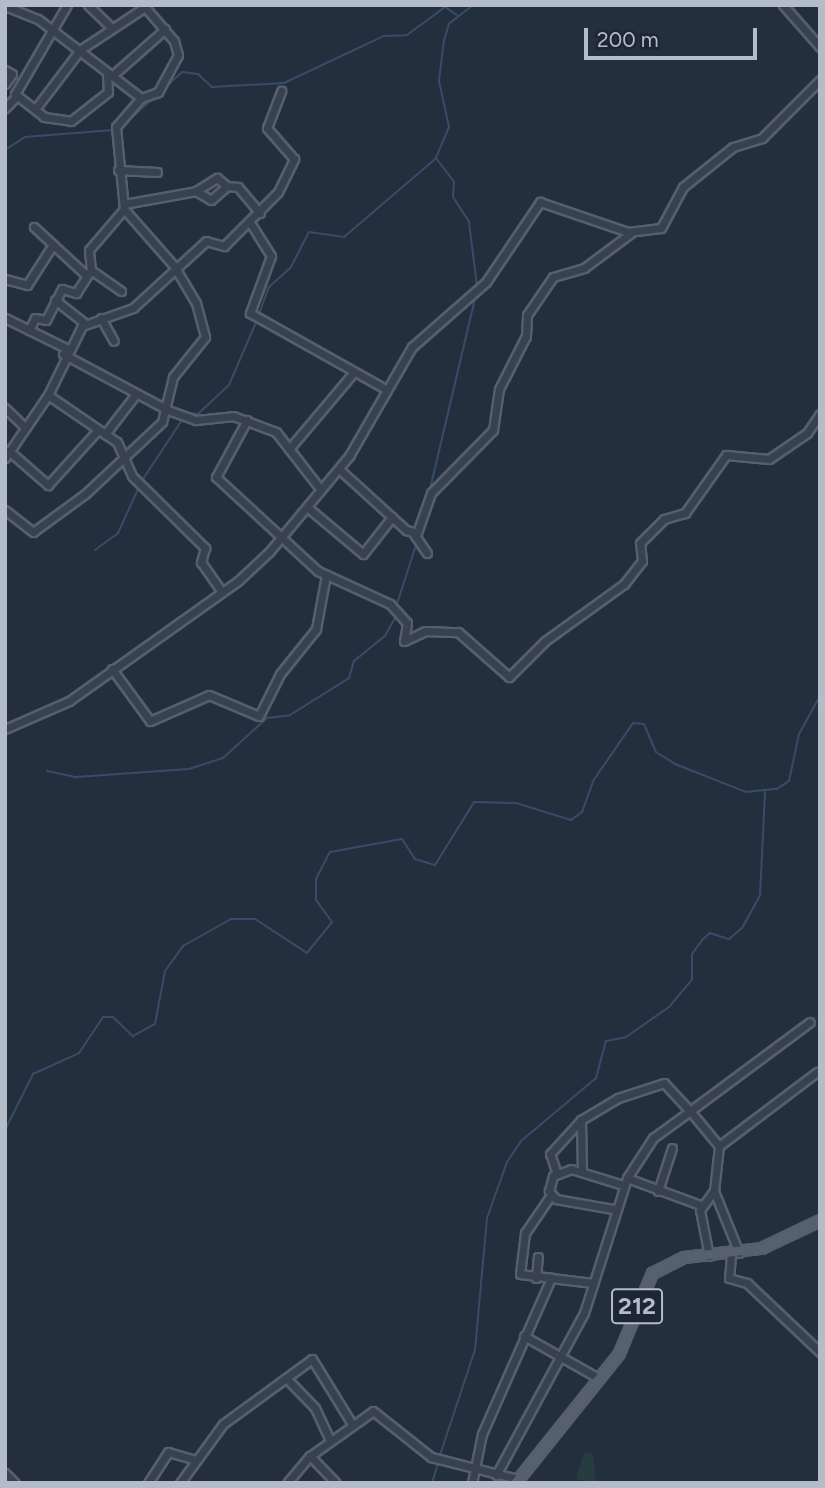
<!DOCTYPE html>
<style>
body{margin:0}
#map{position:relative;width:825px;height:1488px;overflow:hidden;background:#242f3e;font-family:Figtree,sans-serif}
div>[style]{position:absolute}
.green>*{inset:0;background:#263c3f}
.stream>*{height:2px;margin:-1px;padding:0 1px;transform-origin:1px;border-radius:1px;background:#394c67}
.roads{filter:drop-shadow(2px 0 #565f6c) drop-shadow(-2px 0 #565f6c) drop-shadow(0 2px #565f6c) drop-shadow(0 -2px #565f6c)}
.minor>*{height:7px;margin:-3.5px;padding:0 3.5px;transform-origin:3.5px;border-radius:3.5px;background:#38414e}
.major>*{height:9px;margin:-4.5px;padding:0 4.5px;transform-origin:4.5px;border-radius:4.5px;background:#56606e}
span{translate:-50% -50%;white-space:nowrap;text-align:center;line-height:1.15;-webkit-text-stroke:6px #1d2633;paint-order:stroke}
.shield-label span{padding:2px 5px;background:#1d2633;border:2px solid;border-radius:5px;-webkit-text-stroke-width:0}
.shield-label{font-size:24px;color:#b4bcc9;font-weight:700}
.frame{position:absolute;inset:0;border:7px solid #b4bcc9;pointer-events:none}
.scale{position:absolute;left:584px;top:28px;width:173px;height:32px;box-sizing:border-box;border:4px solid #b4bcc9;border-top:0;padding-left:9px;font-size:21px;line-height:24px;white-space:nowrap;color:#b4bcc9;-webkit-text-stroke:5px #1d2633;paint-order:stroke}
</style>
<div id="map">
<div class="green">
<div style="clip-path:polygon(584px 1453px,593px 1454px,596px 1483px,576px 1479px)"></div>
</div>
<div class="stream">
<div style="left:473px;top:5px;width:31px;rotate:142deg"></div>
<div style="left:449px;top:24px;width:17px;rotate:107deg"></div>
<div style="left:444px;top:40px;width:41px;rotate:97deg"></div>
<div style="left:439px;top:81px;width:47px;rotate:77.7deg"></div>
<div style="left:449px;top:127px;width:34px;rotate:113deg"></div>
<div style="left:436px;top:158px;width:30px;rotate:53deg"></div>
<div style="left:454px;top:182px;width:15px;rotate:94deg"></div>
<div style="left:453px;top:197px;width:30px;rotate:57deg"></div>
<div style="left:469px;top:222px;width:64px;rotate:82.9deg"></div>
<div style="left:119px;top:129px;width:85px;rotate:-42.1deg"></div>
<div style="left:182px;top:72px;width:16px;rotate:7deg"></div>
<div style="left:198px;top:74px;width:19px;rotate:43deg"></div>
<div style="left:212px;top:87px;width:72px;rotate:-3.2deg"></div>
<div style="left:284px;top:83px;width:110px;rotate:-25.2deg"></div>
<div style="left:384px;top:36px;width:23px;rotate:-2deg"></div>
<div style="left:407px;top:35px;width:47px;rotate:-36.4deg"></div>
<div style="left:445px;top:7px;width:14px;rotate:34deg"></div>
<div style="left:5px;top:150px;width:24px;rotate:-33deg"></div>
<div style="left:25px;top:137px;width:89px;rotate:-4.5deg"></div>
<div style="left:259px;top:314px;width:29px;rotate:-70deg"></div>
<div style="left:269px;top:287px;width:30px;rotate:-42deg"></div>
<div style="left:291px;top:267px;width:39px;rotate:-63deg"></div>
<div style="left:309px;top:232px;width:35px;rotate:8deg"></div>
<div style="left:344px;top:237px;width:120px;rotate:-40.6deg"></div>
<div style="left:188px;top:413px;width:10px;rotate:6deg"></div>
<div style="left:198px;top:414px;width:42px;rotate:-43.1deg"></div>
<div style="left:229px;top:385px;width:71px;rotate:-66.7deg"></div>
<div style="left:141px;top:482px;width:74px;rotate:-56.5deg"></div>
<div style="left:430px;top:489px;width:199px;rotate:-76.7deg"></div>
<div style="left:95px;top:550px;width:29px;rotate:-36deg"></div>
<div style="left:118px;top:533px;width:51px;rotate:-65.5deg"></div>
<div style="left:396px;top:607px;width:68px;rotate:-72.1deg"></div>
<div style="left:47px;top:771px;width:30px;rotate:12deg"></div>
<div style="left:76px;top:777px;width:113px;rotate:-4deg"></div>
<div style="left:189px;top:769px;width:36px;rotate:-18deg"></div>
<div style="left:223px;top:758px;width:59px;rotate:-42.3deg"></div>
<div style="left:267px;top:718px;width:23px;rotate:-7deg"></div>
<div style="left:290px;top:715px;width:70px;rotate:-32.1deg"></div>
<div style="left:349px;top:678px;width:18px;rotate:-74deg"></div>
<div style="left:354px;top:661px;width:40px;rotate:-39deg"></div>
<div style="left:385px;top:636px;width:23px;rotate:-61deg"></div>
<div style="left:5px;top:1130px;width:63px;rotate:-63.4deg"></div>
<div style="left:33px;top:1074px;width:51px;rotate:-24.5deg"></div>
<div style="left:79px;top:1053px;width:43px;rotate:-56.3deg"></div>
<div style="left:103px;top:1017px;width:10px"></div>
<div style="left:113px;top:1017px;width:28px;rotate:44deg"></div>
<div style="left:133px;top:1036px;width:25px;rotate:-29deg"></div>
<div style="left:155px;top:1024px;width:54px;rotate:-79.3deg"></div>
<div style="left:165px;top:971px;width:31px;rotate:-54deg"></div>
<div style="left:183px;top:946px;width:55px;rotate:-29.4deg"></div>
<div style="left:231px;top:919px;width:24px"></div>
<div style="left:255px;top:919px;width:62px;rotate:33.2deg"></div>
<div style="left:307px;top:953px;width:40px;rotate:-51deg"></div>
<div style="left:332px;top:922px;width:27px;rotate:-126deg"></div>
<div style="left:316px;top:900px;width:21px;rotate:-90deg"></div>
<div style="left:316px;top:879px;width:30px;rotate:-63deg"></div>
<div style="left:330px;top:852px;width:73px;rotate:-10.2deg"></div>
<div style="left:402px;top:839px;width:24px;rotate:57deg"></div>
<div style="left:415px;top:859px;width:21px;rotate:17deg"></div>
<div style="left:435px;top:865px;width:74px;rotate:-58.2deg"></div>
<div style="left:474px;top:802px;width:42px;rotate:1.4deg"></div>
<div style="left:516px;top:803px;width:58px;rotate:17.2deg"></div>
<div style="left:571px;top:820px;width:14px;rotate:-36deg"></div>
<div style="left:582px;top:812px;width:33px;rotate:-70deg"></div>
<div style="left:593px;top:781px;width:70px;rotate:-55.4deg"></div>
<div style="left:633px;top:723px;width:11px;rotate:5deg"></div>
<div style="left:644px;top:724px;width:30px;rotate:67deg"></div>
<div style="left:656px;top:752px;width:22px;rotate:32deg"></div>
<div style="left:675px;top:764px;width:76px;rotate:21.5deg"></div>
<div style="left:746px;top:792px;width:31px;rotate:-6deg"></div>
<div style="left:777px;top:789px;width:14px;rotate:-34deg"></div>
<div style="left:789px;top:781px;width:48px;rotate:-78deg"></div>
<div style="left:799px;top:734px;width:43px;rotate:-61.1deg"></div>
<div style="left:440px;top:1455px;width:111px;rotate:-71.6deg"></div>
<div style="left:475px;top:1350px;width:133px;rotate:-84.8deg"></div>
<div style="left:487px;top:1218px;width:59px;rotate:-70.3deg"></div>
<div style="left:507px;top:1162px;width:25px;rotate:-56deg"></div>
<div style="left:521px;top:1141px;width:98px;rotate:-40deg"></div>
<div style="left:596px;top:1078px;width:38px;rotate:-75deg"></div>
<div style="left:606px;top:1041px;width:20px;rotate:-11deg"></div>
<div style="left:626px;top:1037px;width:52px;rotate:-34.9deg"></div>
<div style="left:669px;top:1007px;width:35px;rotate:-50deg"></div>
<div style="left:692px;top:980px;width:26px;rotate:-90deg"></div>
<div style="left:692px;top:954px;width:17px;rotate:-54deg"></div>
<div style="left:702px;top:940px;width:11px;rotate:-41deg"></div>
<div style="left:710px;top:933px;width:20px;rotate:18deg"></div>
<div style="left:729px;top:939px;width:17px;rotate:-40deg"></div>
<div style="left:742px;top:928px;width:38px;rotate:-61deg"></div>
<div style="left:760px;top:895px;width:103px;rotate:-87.2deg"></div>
<div style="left:432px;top:1483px;width:24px;rotate:-73deg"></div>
</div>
<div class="roads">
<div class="minor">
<div style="left:67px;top:5px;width:103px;rotate:120.3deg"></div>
<div style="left:15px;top:94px;width:37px;rotate:38deg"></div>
<div style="left:44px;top:117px;width:27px;rotate:8deg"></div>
<div style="left:71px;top:121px;width:47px;rotate:-38.1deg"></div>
<div style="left:108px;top:92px;width:18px;rotate:-93deg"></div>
<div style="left:88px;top:5px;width:33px;rotate:44deg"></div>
<div style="left:783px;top:5px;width:56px;rotate:48.6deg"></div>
<div style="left:5px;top:6px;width:35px;rotate:22deg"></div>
<div style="left:38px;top:19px;width:130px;rotate:37.5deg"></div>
<div style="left:141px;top:98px;width:38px;rotate:131deg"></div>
<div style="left:116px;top:127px;width:82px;rotate:84.4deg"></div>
<div style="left:124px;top:209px;width:76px;rotate:48.7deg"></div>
<div style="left:174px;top:266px;width:43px;rotate:59.3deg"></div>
<div style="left:196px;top:303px;width:35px;rotate:75deg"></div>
<div style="left:205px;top:337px;width:51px;rotate:128.7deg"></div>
<div style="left:173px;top:377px;width:46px;rotate:103.7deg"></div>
<div style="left:162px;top:422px;width:105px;rotate:136.9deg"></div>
<div style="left:85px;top:494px;width:64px;rotate:143.8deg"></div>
<div style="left:33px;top:532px;width:36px;rotate:-142deg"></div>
<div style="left:5px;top:70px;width:8px;rotate:30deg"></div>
<div style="left:12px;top:74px;width:12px;rotate:125deg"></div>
<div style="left:114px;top:74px;width:68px;rotate:-41.4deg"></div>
<div style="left:141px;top:98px;width:18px;rotate:-19deg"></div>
<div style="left:158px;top:92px;width:42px;rotate:-61.6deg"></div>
<div style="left:178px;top:55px;width:15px;rotate:-106deg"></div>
<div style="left:174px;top:41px;width:46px;rotate:-130.6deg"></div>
<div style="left:5px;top:108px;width:17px;rotate:-45deg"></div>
<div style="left:36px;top:108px;width:73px;rotate:-52.8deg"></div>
<div style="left:80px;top:50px;width:78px;rotate:-33.5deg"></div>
<div style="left:118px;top:170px;width:39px;rotate:3deg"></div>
<div style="left:196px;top:191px;width:25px;rotate:-32deg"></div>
<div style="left:217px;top:178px;width:13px;rotate:39deg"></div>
<div style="left:124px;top:204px;width:73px;rotate:-10.2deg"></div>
<div style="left:196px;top:191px;width:17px;rotate:31deg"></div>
<div style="left:211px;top:200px;width:21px;rotate:-41deg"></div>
<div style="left:227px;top:186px;width:11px;rotate:5deg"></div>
<div style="left:238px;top:187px;width:34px;rotate:50deg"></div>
<div style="left:251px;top:224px;width:38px;rotate:58deg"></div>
<div style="left:271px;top:256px;width:61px;rotate:110.2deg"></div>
<div style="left:250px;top:313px;width:157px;rotate:29.3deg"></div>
<div style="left:34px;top:227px;width:72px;rotate:42.8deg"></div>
<div style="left:5px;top:279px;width:23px;rotate:15deg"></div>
<div style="left:27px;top:285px;width:46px;rotate:-57.3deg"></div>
<div style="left:121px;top:291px;width:37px;rotate:-145deg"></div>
<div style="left:91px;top:270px;width:20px;rotate:-96deg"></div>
<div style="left:89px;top:250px;width:54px;rotate:-49.5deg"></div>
<div style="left:55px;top:300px;width:39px;rotate:38deg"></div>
<div style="left:5px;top:318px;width:68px;rotate:26.2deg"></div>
<div style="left:101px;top:318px;width:26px;rotate:61deg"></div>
<div style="left:29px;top:330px;width:13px;rotate:-63deg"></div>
<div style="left:35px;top:318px;width:11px;rotate:10deg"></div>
<div style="left:46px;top:320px;width:35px;rotate:-63deg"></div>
<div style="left:62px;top:289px;width:15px;rotate:16deg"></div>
<div style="left:76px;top:293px;width:27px;rotate:-57deg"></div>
<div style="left:63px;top:354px;width:119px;rotate:28.1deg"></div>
<div style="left:168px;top:410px;width:30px;rotate:20deg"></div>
<div style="left:196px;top:420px;width:37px;rotate:-6deg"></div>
<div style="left:233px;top:416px;width:46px;rotate:20.4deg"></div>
<div style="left:276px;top:432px;width:73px;rotate:52.2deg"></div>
<div style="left:48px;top:395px;width:83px;rotate:34.3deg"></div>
<div style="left:117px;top:442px;width:37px;rotate:66deg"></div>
<div style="left:132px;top:476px;width:103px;rotate:44.6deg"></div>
<div style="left:205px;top:548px;width:15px;rotate:106deg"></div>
<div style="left:201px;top:562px;width:35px;rotate:55deg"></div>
<div style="left:5px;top:408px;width:28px;rotate:44deg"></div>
<div style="left:247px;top:420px;width:65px;rotate:118.5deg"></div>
<div style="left:216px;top:477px;width:139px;rotate:42.7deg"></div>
<div style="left:318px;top:571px;width:79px;rotate:24.6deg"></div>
<div style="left:390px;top:604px;width:25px;rotate:48deg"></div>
<div style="left:407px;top:623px;width:18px;rotate:99deg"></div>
<div style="left:404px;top:641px;width:23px;rotate:-25deg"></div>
<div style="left:425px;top:631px;width:33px;rotate:2deg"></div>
<div style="left:458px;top:632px;width:68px;rotate:41.4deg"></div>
<div style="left:509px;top:677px;width:51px;rotate:-45deg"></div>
<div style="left:545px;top:641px;width:97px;rotate:-35.8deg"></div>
<div style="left:624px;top:584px;width:29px;rotate:-52deg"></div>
<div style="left:642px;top:561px;width:18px;rotate:-96deg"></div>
<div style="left:640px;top:543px;width:34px;rotate:-45deg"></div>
<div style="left:664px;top:519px;width:22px;rotate:-16deg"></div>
<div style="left:685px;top:513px;width:71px;rotate:-54.7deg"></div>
<div style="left:726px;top:455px;width:43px;rotate:5.3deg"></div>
<div style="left:769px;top:459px;width:46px;rotate:-34.4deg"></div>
<div style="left:807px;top:433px;width:23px;rotate:-56deg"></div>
<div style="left:105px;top:434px;width:51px;rotate:-52.2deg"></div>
<div style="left:289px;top:449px;width:101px;rotate:-49.8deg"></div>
<div style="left:9px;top:451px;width:52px;rotate:41.1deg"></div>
<div style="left:48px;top:485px;width:73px;rotate:-47.8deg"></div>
<div style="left:5px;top:458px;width:76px;rotate:-55.7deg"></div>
<div style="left:48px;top:395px;width:77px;rotate:-63.8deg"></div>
<div style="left:82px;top:326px;width:54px;rotate:-19.4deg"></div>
<div style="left:133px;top:308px;width:99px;rotate:-42.5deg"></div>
<div style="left:206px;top:241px;width:19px;rotate:16deg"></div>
<div style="left:224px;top:246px;width:76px;rotate:-45deg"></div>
<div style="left:278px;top:192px;width:37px;rotate:-64deg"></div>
<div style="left:294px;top:159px;width:41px;rotate:-131.1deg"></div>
<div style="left:267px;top:128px;width:40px;rotate:-69deg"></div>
<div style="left:339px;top:469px;width:91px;rotate:42.3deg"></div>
<div style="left:406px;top:530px;width:11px;rotate:15deg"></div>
<div style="left:417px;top:533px;width:42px;rotate:-70.7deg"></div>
<div style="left:431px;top:493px;width:88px;rotate:-45.5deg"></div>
<div style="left:493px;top:430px;width:41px;rotate:-81.7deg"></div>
<div style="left:499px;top:389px;width:59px;rotate:-63deg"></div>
<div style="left:526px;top:336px;width:21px;rotate:-87deg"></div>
<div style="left:527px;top:315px;width:46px;rotate:-55.6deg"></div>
<div style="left:553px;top:277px;width:32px;rotate:-16deg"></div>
<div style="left:584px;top:268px;width:59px;rotate:-36.7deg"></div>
<div style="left:307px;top:507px;width:73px;rotate:40deg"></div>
<div style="left:363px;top:554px;width:47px;rotate:-51.9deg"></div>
<div style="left:414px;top:534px;width:23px;rotate:56deg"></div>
<div style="left:112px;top:669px;width:64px;rotate:53.8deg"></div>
<div style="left:150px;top:721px;width:64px;rotate:-23.8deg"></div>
<div style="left:209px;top:695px;width:54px;rotate:22.8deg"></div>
<div style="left:259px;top:716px;width:47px;rotate:-63.4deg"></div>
<div style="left:280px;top:674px;width:58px;rotate:-51.3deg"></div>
<div style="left:316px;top:629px;width:55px;rotate:-79.5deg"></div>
<div style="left:5px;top:729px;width:70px;rotate:-23.6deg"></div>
<div style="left:69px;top:701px;width:207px;rotate:-35.4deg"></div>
<div style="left:238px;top:581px;width:42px;rotate:-43.1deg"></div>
<div style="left:269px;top:552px;width:125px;rotate:-50.2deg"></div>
<div style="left:349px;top:456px;width:126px;rotate:-60deg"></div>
<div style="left:412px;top:347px;width:98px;rotate:-41.3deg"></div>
<div style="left:486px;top:282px;width:97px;rotate:-56deg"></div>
<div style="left:540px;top:202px;width:93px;rotate:18.8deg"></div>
<div style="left:628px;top:232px;width:33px;rotate:-7deg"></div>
<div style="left:661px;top:228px;width:47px;rotate:-61.8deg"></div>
<div style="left:683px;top:187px;width:64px;rotate:-38.7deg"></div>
<div style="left:733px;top:147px;width:30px;rotate:-17deg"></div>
<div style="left:762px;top:138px;width:82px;rotate:-45deg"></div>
<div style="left:719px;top:1146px;width:123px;rotate:-37.1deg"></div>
<div style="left:556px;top:1171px;width:18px;rotate:-109deg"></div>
<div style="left:550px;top:1154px;width:46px;rotate:-47.6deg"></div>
<div style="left:627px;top:1178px;width:78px;rotate:20.3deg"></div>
<div style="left:658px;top:1191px;width:45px;rotate:-72deg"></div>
<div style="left:551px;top:1195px;width:46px;rotate:124.4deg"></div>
<div style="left:525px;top:1233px;width:41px;rotate:97deg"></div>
<div style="left:520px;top:1274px;width:31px;rotate:7deg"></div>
<div style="left:613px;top:1209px;width:58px;rotate:-170deg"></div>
<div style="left:556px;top:1199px;width:11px;rotate:-131deg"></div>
<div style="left:549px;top:1191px;width:16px;rotate:-75deg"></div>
<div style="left:553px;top:1176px;width:19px;rotate:-21deg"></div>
<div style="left:571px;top:1169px;width:54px;rotate:17.1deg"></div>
<div style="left:739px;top:1253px;width:67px;rotate:-112deg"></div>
<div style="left:714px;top:1191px;width:45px;rotate:-83.7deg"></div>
<div style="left:719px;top:1146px;width:45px;rotate:-129.6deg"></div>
<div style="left:690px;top:1111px;width:149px;rotate:-36.6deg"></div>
<div style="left:709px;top:1256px;width:47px;rotate:-101.1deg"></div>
<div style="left:700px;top:1210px;width:24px;rotate:-54deg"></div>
<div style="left:731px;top:1256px;width:22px;rotate:95deg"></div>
<div style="left:729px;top:1278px;width:19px;rotate:16deg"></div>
<div style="left:747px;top:1283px;width:100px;rotate:43.4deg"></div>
<div style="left:536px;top:1278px;width:21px;rotate:-85deg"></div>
<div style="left:524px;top:1336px;width:87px;rotate:29.5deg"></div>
<div style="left:289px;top:1381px;width:37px;rotate:46deg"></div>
<div style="left:315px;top:1408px;width:35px;rotate:65deg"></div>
<div style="left:310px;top:1456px;width:37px;rotate:46deg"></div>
<div style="left:5px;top:1473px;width:14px;rotate:45deg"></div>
<div style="left:496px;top:1475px;width:184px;rotate:-61.5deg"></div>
<div style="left:584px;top:1313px;width:142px;rotate:-72.3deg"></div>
<div style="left:627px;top:1178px;width:48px;rotate:-57deg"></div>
<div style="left:653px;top:1138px;width:46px;rotate:-36.1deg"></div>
<div style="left:690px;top:1111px;width:38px;rotate:-133deg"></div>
<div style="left:664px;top:1083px;width:48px;rotate:161.9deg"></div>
<div style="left:618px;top:1098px;width:43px;rotate:149.3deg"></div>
<div style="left:581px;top:1120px;width:52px;rotate:88.9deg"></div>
<div style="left:148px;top:1483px;width:37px;rotate:-57deg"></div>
<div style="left:168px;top:1452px;width:29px;rotate:16deg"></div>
<div style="left:180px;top:1483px;width:73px;rotate:-53.9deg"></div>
<div style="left:223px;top:1424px;width:110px;rotate:-36.1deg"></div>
<div style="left:312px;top:1359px;width:76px;rotate:58.4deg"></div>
<div style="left:287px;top:1483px;width:35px;rotate:-50deg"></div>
<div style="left:310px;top:1456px;width:77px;rotate:-35.5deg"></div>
<div style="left:373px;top:1411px;width:74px;rotate:38.4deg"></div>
<div style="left:431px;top:1457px;width:90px;rotate:14.2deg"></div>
<div style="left:472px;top:1483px;width:50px;rotate:-78.5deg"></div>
<div style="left:482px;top:1434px;width:171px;rotate:-66.1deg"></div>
<div style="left:551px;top:1278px;width:42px;rotate:6.8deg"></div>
</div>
<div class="major">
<div style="left:515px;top:1483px;width:166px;rotate:-51.3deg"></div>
<div style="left:619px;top:1353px;width:87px;rotate:-67.6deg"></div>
<div style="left:652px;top:1273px;width:36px;rotate:-27deg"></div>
<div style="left:684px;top:1257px;width:78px;rotate:-6.7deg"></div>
<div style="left:761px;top:1248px;width:65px;rotate:-25.4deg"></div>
</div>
</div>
<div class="shield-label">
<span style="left:637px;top:1306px">212</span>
</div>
<div class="frame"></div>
<div class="scale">200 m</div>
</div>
